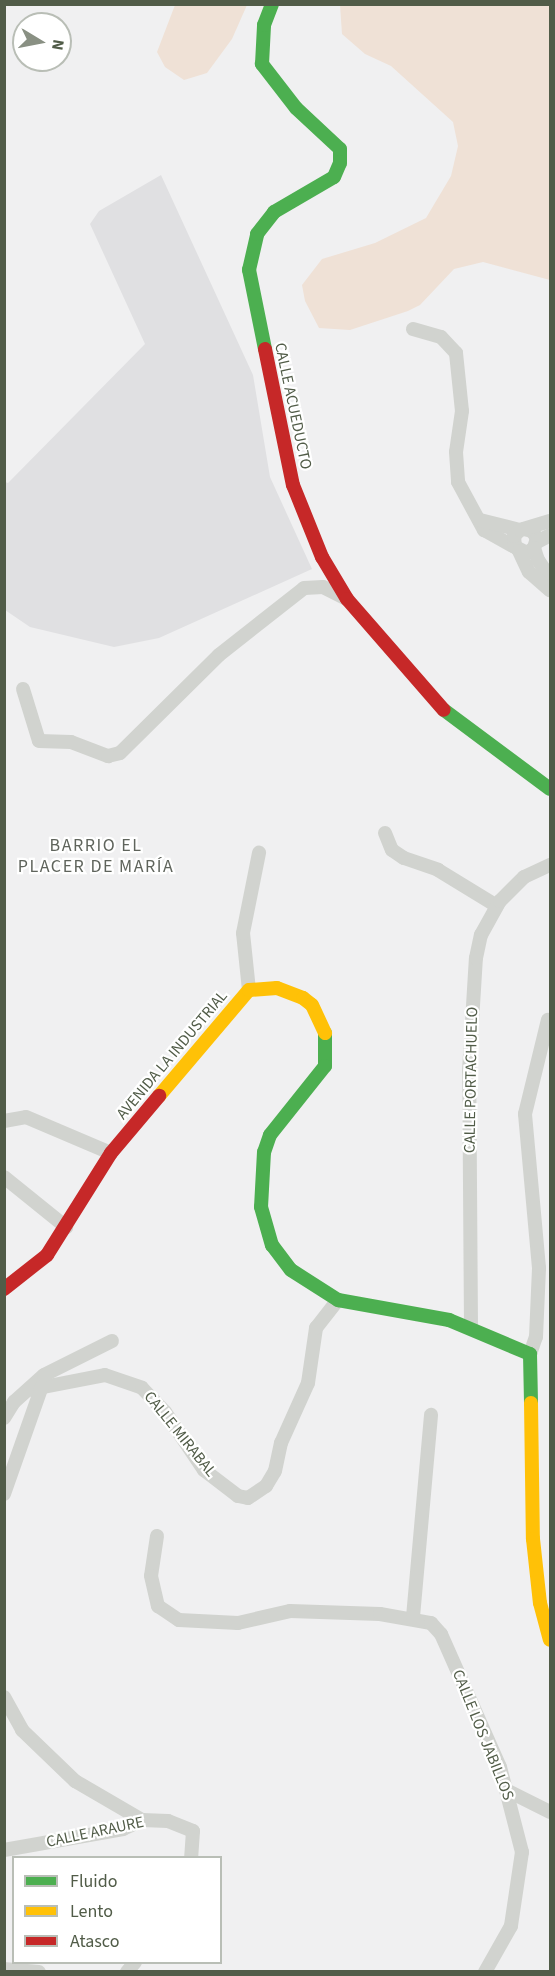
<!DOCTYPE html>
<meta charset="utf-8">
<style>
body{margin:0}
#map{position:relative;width:555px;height:1976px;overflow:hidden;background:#f0f0f1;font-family:"Source Sans 3",sans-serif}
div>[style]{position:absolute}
.education>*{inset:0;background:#e0e0e2}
.green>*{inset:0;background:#efe1d6}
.street>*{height:14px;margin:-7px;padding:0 7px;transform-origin:7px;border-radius:7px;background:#d1d3cf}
.fast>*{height:14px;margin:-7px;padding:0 7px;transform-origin:7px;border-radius:7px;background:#4caf50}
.slow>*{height:14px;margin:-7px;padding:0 7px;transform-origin:7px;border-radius:7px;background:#ffc107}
.jam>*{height:14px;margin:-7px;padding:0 7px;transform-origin:7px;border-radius:7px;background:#c62828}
span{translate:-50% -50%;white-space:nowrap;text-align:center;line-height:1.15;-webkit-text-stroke:4.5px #fff;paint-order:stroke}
.street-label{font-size:16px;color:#515c48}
.neighbourhood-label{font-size:18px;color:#5f645c;letter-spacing:1.5px}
.frame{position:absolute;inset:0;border:6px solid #515c48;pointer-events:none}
.legend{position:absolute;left:12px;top:1856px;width:210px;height:108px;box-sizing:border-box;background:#fff;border:2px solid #b9beb6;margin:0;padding:8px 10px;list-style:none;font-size:18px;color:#515c48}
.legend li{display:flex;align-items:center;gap:12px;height:30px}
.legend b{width:30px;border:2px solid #b9beb6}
.north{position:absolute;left:12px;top:12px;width:60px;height:60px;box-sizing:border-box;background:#fff;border:2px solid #b9beb6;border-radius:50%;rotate:100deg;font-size:16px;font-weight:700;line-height:24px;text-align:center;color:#515c48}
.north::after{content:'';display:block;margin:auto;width:21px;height:27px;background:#899083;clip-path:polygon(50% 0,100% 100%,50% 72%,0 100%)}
</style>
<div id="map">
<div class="education">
<div style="clip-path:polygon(161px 175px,253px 375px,270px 477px,312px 569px,159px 638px,114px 647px,30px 627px,5px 610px,5px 482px,8px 483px,145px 344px,90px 224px,99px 211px)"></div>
</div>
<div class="green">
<div style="clip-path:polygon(175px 5px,247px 5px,232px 39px,207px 73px,184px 80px,165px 67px,157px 52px)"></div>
<div style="clip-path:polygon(340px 5px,550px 5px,550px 280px,483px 262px,454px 269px,420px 305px,408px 311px,350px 330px,319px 328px,305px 301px,302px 285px,322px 259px,375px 243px,426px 218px,451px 176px,458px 146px,453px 122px,391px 66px,365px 54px,342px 34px)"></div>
</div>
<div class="street">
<div style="left:413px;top:329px;width:29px;rotate:16deg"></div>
<div style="left:441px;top:337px;width:22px;rotate:47deg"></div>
<div style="left:456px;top:353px;width:58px;rotate:84.1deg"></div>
<div style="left:462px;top:411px;width:41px;rotate:98.3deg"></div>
<div style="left:456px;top:452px;width:30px;rotate:86deg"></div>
<div style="left:458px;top:482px;width:55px;rotate:61.6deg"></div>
<div style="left:484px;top:530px;width:35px;rotate:29deg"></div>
<div style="left:480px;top:520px;width:41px;rotate:14deg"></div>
<div style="left:524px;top:529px;width:8px;rotate:14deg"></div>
<div style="left:532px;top:531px;width:9px;rotate:54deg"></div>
<div style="left:537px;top:538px;width:10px;rotate:107deg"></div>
<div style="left:534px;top:548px;width:9px;rotate:144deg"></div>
<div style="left:527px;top:553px;width:13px;rotate:-153deg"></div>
<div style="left:515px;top:547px;width:11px;rotate:-95deg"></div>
<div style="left:514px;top:536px;width:8px;rotate:-45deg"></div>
<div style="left:520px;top:530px;width:31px;rotate:-17deg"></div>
<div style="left:537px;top:542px;width:15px;rotate:-28deg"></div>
<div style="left:534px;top:548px;width:13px;rotate:72deg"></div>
<div style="left:538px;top:560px;width:22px;rotate:56deg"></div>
<div style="left:519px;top:551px;width:23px;rotate:65deg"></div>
<div style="left:529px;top:572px;width:28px;rotate:41deg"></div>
<div style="left:23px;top:689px;width:54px;rotate:72.9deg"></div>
<div style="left:39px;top:741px;width:32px;rotate:2deg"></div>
<div style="left:71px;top:742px;width:40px;rotate:21deg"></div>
<div style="left:108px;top:756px;width:12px;rotate:-14deg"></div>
<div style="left:120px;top:753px;width:139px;rotate:-44.7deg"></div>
<div style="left:219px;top:655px;width:108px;rotate:-38.2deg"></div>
<div style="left:304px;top:588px;width:19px;rotate:-3deg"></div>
<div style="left:323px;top:587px;width:25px;rotate:27deg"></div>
<div style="left:385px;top:833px;width:18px;rotate:68deg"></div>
<div style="left:392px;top:850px;width:14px;rotate:34deg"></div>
<div style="left:404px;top:858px;width:36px;rotate:19deg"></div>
<div style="left:438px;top:870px;width:69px;rotate:31.4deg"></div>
<div style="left:249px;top:990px;width:57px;rotate:-96deg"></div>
<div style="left:243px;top:933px;width:82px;rotate:-78.7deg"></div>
<div style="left:4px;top:1121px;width:22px;rotate:-10deg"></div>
<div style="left:26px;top:1117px;width:92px;rotate:23deg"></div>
<div style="left:4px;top:1177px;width:80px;rotate:38.9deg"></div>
<div style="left:471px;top:1327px;width:256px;rotate:-90.4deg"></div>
<div style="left:469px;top:1071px;width:113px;rotate:-86.5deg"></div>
<div style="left:476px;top:958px;width:24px;rotate:-78deg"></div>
<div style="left:481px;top:935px;width:39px;rotate:-61deg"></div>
<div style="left:500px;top:901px;width:34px;rotate:-45deg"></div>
<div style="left:524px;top:877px;width:29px;rotate:-25deg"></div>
<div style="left:530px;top:1354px;width:18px;rotate:-71deg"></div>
<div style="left:536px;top:1337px;width:69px;rotate:-87.5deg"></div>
<div style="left:539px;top:1268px;width:155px;rotate:-95.2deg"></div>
<div style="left:525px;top:1114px;width:97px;rotate:-76.3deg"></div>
<div style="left:28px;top:1390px;width:78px;rotate:-11deg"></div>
<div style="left:105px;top:1375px;width:39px;rotate:19deg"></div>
<div style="left:142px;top:1388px;width:33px;rotate:46deg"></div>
<div style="left:165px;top:1412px;width:70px;rotate:56.1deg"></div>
<div style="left:204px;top:1470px;width:43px;rotate:37.4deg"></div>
<div style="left:238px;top:1496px;width:10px;rotate:11deg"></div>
<div style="left:248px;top:1498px;width:22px;rotate:-34deg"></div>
<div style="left:266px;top:1486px;width:17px;rotate:-59deg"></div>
<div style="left:275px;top:1471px;width:29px;rotate:-78deg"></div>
<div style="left:281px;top:1443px;width:66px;rotate:-65.8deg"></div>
<div style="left:308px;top:1383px;width:56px;rotate:-81.7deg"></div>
<div style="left:316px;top:1328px;width:36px;rotate:-52deg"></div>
<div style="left:4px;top:1418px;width:19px;rotate:-58deg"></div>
<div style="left:14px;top:1402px;width:40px;rotate:-42deg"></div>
<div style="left:44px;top:1375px;width:76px;rotate:-26.6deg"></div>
<div style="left:4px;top:1494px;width:114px;rotate:-70.6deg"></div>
<div style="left:157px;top:1536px;width:40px;rotate:98.5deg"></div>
<div style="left:151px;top:1576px;width:31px;rotate:77deg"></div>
<div style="left:158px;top:1606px;width:25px;rotate:34deg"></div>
<div style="left:179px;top:1620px;width:59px;rotate:2.9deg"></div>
<div style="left:238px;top:1623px;width:53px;rotate:-13deg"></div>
<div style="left:290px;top:1611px;width:90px;rotate:1.9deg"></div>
<div style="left:380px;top:1614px;width:52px;rotate:10deg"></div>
<div style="left:431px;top:1623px;width:15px;rotate:48deg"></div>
<div style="left:441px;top:1634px;width:145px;rotate:66.1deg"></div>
<div style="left:500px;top:1767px;width:88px;rotate:75.5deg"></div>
<div style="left:522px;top:1852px;width:75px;rotate:98.5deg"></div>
<div style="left:511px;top:1926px;width:53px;rotate:119.5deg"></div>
<div style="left:413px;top:1617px;width:203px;rotate:-84.9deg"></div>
<div style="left:4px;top:1697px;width:38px;rotate:61deg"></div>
<div style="left:22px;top:1730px;width:74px;rotate:43.9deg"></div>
<div style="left:75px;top:1781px;width:78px;rotate:30.2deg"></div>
<div style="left:508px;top:1791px;width:47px;rotate:26.6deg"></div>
<div style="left:4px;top:1850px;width:121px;rotate:-10deg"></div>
<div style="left:123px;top:1829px;width:21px;rotate:-25deg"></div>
<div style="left:142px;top:1820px;width:26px;rotate:2deg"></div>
<div style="left:168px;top:1821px;width:27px;rotate:22deg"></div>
<div style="left:193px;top:1831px;width:27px;rotate:94deg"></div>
<div style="left:4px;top:1969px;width:35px;rotate:5deg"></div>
<div style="left:127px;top:1972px;width:13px;rotate:-51deg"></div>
</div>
<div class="fast">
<div style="left:265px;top:349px;width:81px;rotate:-101.4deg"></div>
<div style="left:249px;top:270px;width:37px;rotate:-77deg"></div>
<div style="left:257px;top:234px;width:28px;rotate:-52deg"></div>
<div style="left:274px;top:212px;width:69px;rotate:-30.3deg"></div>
<div style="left:334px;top:177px;width:15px;rotate:-67deg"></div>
<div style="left:340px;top:163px;width:14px;rotate:-90deg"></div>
<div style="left:340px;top:149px;width:60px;rotate:-137deg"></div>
<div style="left:296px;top:108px;width:56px;rotate:-127.7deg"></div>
<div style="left:262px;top:64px;width:39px;rotate:-87deg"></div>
<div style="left:264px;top:25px;width:22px;rotate:-69deg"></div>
<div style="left:444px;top:710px;width:132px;rotate:36.7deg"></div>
<div style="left:325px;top:1033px;width:33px;rotate:90deg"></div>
<div style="left:325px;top:1066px;width:88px;rotate:128.6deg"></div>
<div style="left:270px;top:1135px;width:18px;rotate:109deg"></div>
<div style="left:264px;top:1152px;width:55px;rotate:93.1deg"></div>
<div style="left:261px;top:1207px;width:40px;rotate:74deg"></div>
<div style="left:272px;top:1245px;width:31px;rotate:53deg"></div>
<div style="left:291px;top:1270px;width:56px;rotate:32.6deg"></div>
<div style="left:338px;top:1300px;width:113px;rotate:10.2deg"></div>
<div style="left:449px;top:1320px;width:88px;rotate:22.8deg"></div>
<div style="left:530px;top:1354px;width:49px;rotate:88.8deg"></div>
</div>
<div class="slow">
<div style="left:159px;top:1096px;width:139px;rotate:-49.7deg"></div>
<div style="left:249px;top:990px;width:28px;rotate:-4deg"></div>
<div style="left:277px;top:988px;width:28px;rotate:21deg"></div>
<div style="left:303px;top:998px;width:11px;rotate:38deg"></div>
<div style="left:312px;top:1005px;width:31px;rotate:65deg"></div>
<div style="left:531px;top:1403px;width:136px;rotate:89.2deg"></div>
<div style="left:533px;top:1539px;width:64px;rotate:83.8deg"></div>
<div style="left:540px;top:1603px;width:38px;rotate:75deg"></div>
</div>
<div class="jam">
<div style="left:265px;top:349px;width:139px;rotate:78.4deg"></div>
<div style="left:293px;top:485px;width:78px;rotate:68.1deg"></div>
<div style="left:322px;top:557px;width:49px;rotate:59.2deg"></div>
<div style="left:347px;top:599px;width:147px;rotate:48.9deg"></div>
<div style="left:4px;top:1289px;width:55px;rotate:-38.3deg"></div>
<div style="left:47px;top:1255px;width:120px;rotate:-57.9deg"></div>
<div style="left:111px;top:1153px;width:75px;rotate:-49.9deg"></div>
</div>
<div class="street-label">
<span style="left:293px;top:406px;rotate:78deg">CALLE ACUEDUCTO</span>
<span style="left:172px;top:1055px;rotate:-50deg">AVENIDA LA INDUSTRIAL</span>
<span style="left:471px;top:1080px;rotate:-89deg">CALLE PORTACHUELO</span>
<span style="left:180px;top:1434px;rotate:51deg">CALLE MIRABAL</span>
<span style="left:483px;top:1735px;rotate:68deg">CALLE LOS JABILLOS</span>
<span style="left:95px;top:1832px;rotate:-12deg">CALLE ARAURE</span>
</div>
<div class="neighbourhood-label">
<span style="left:96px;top:857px">BARRIO EL<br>PLACER DE MARÍA</span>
</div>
<div class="frame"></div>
<ul class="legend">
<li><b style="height:8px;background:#4caf50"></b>Fluido</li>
<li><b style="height:8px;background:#ffc107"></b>Lento</li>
<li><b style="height:8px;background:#c62828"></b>Atasco</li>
</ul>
<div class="north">N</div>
</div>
